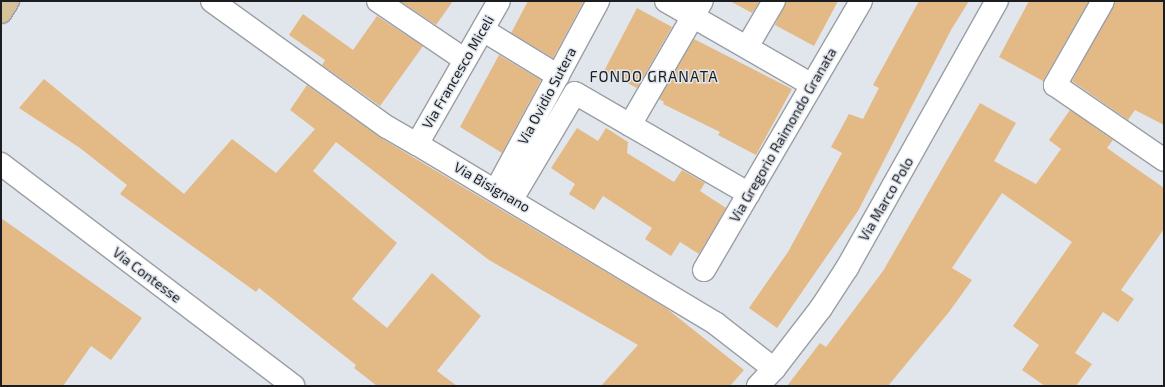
<!DOCTYPE html>
<style>
body{margin:0}
#map{position:relative;width:1165px;height:387px;overflow:hidden;background:#e1e6ed;font-family:"Exo 2",sans-serif}
div>[style]{position:absolute}
.building>*{inset:0;background:#e3b985}
.roads{filter:drop-shadow(1px 0 #9a9ea5) drop-shadow(-1px 0 #9a9ea5) drop-shadow(0 1px #9a9ea5) drop-shadow(0 -1px #9a9ea5)}
.pedestrian>*{height:22px;margin:-11px;padding:0 11px;transform-origin:11px;border-radius:11px;background:#fff}
.minor>*{height:22px;margin:-11px;padding:0 11px;transform-origin:11px;border-radius:11px;background:#fff}
.primary>*{height:22px;margin:-11px;padding:0 11px;transform-origin:11px;border-radius:11px;background:#d4c099}
span{translate:-50% -50%;white-space:nowrap;text-align:center;line-height:1.15;-webkit-text-stroke:3px #e1e6ed;paint-order:stroke}
.street-label{font-size:14px;color:#1b1d20}
.neighbourhood-label{font-size:15px;color:#1b1d20;letter-spacing:1px}
.frame{position:absolute;inset:0;border:2px solid #1b1d20;pointer-events:none}
</style>
<div id="map">
<div class="building">
<div style="clip-path:polygon(400px 1px,453px 1px,436px 25px)"></div>
<div style="clip-path:polygon(528px 1px,584px 1px,553px 58px,511px 33px)"></div>
<div style="clip-path:polygon(730px 1px,760px 1px,752px 13px)"></div>
<div style="clip-path:polygon(786px 1px,838px 1px,814px 46px,775px 25px)"></div>
<div style="clip-path:polygon(919px 1px,969px 1px,951px 30px,858px 211px,777px 328px,749px 308px,788px 252px,842px 153px,831px 147px,849px 114px,863px 119px,879px 88px,873px 85px)"></div>
<div style="clip-path:polygon(1029px 1px,1089px 1px,1043px 81px,999px 57px)"></div>
<div style="clip-path:polygon(1115px 1px,1164px 1px,1164px 125px,1135px 110px,1128px 120px,1072px 81px)"></div>
<div style="clip-path:polygon(637px 8px,672px 27px,637px 88px,604px 71px)"></div>
<div style="clip-path:polygon(303px 14px,353px 50px,377px 16px,423px 46px,380px 106px,322px 65px,325px 60px,289px 35px)"></div>
<div style="clip-path:polygon(694px 39px,792px 89px,756px 155px,718px 135px,720px 132px,663px 104px,664px 102px,659px 99px)"></div>
<div style="clip-path:polygon(499px 55px,541px 80px,502px 153px,460px 127px)"></div>
<div style="clip-path:polygon(44px 79px,184px 194px,232px 139px,276px 173px,315px 129px,290px 110px,307px 85px,381px 138px,666px 308px,744px 370px,730px 386px,601px 386px,638px 345px,489px 260px,336px 142px,313px 171px,397px 243px,352px 299px,387px 328px,432px 273px,481px 316px,437px 371px,457px 386px,377px 386px,354px 368px,356px 365px,259px 288px,256px 292px,120px 194px,127px 185px,80px 148px,19px 108px)"></div>
<div style="clip-path:polygon(980px 103px,1016px 123px,994px 161px,1036px 184px,1061px 149px,1049px 140px,1070px 110px,1113px 140px,1107px 148px,1164px 188px,1164px 229px,1121px 290px,1134px 299px,1118px 322px,1103px 312px,1075px 353px,1092px 364px,1076px 386px,1045px 386px,1022px 370px,1039px 345px,1013px 326px,1072px 242px,1002px 193px,952px 268px,972px 280px,949px 312px,888px 386px,787px 386px,820px 343px,826px 347px,883px 271px)"></div>
<div style="clip-path:polygon(577px 128px,598px 141px,606px 128px,628px 142px,627px 153px,674px 182px,682px 170px,705px 183px,700px 191px,726px 208px,699px 254px,680px 242px,671px 256px,645px 239px,652px 228px,603px 196px,594px 210px,569px 194px,575px 184px,551px 168px)"></div>
<div style="clip-path:polygon(1px 218px,142px 318px,111px 360px,91px 346px,63px 386px,1px 386px)"></div>
</div>
<div class="roads">
<div class="pedestrian">
<div style="left:212px;top:1px;width:216px;rotate:35.8deg"></div>
<div style="left:387px;top:127px;width:34px;rotate:30deg"></div>
</div>
<div class="minor">
<div style="left:378px;top:1px;width:105px;rotate:34.1deg"></div>
<div style="left:499px;top:1px;width:165px;rotate:119.8deg"></div>
<div style="left:417px;top:144px;width:348px;rotate:31deg"></div>
<div style="left:715px;top:323px;width:75px;rotate:37.9deg"></div>
<div style="left:666px;top:1px;width:168px;rotate:29.9deg"></div>
<div style="left:1103px;top:1px;width:97px;rotate:119.7deg"></div>
<div style="left:1055px;top:85px;width:132px;rotate:34.5deg"></div>
<div style="left:483px;top:30px;width:88px;rotate:31.5deg"></div>
<div style="left:747px;top:47px;width:53px;rotate:-59.6deg"></div>
<div style="left:630px;top:125px;width:143px;rotate:-59.9deg"></div>
<div style="left:1px;top:164px;width:367px;rotate:37.2deg"></div>
<div style="left:496px;top:190px;width:215px;rotate:-61.6deg"></div>
<div style="left:512px;top:199px;width:123px;rotate:-59.3deg"></div>
<div style="left:575px;top:93px;width:201px;rotate:30.1deg"></div>
<div style="left:704px;top:270px;width:311px;rotate:-59.7deg"></div>
<div style="left:758px;top:386px;width:23px;rotate:-47deg"></div>
<div style="left:774px;top:369px;width:77px;rotate:-52.4deg"></div>
<div style="left:821px;top:308px;width:48px;rotate:-57deg"></div>
<div style="left:847px;top:268px;width:306px;rotate:-60.7deg"></div>
</div>
<div class="primary">
<div style="left:1px;top:12px;width:13px;rotate:-58deg"></div>
</div>
</div>
<div class="street-label">
<span style="left:458px;top:72px;rotate:-60deg">Via Francesco Miceli</span>
<span style="left:547px;top:96px;rotate:-62deg">Via Ovidio Sutera</span>
<span style="left:783px;top:135px;rotate:-60deg">Via Gregorio Raimondo Granata</span>
<span style="left:492px;top:187px;rotate:30deg">Via Bisignano</span>
<span style="left:886px;top:199px;rotate:-60deg">Via Marco Polo</span>
<span style="left:147px;top:275px;rotate:37deg">Via Contesse</span>
</div>
<div class="neighbourhood-label">
<span style="left:654px;top:77px">FONDO GRANATA</span>
</div>
<div class="frame"></div>
</div>
